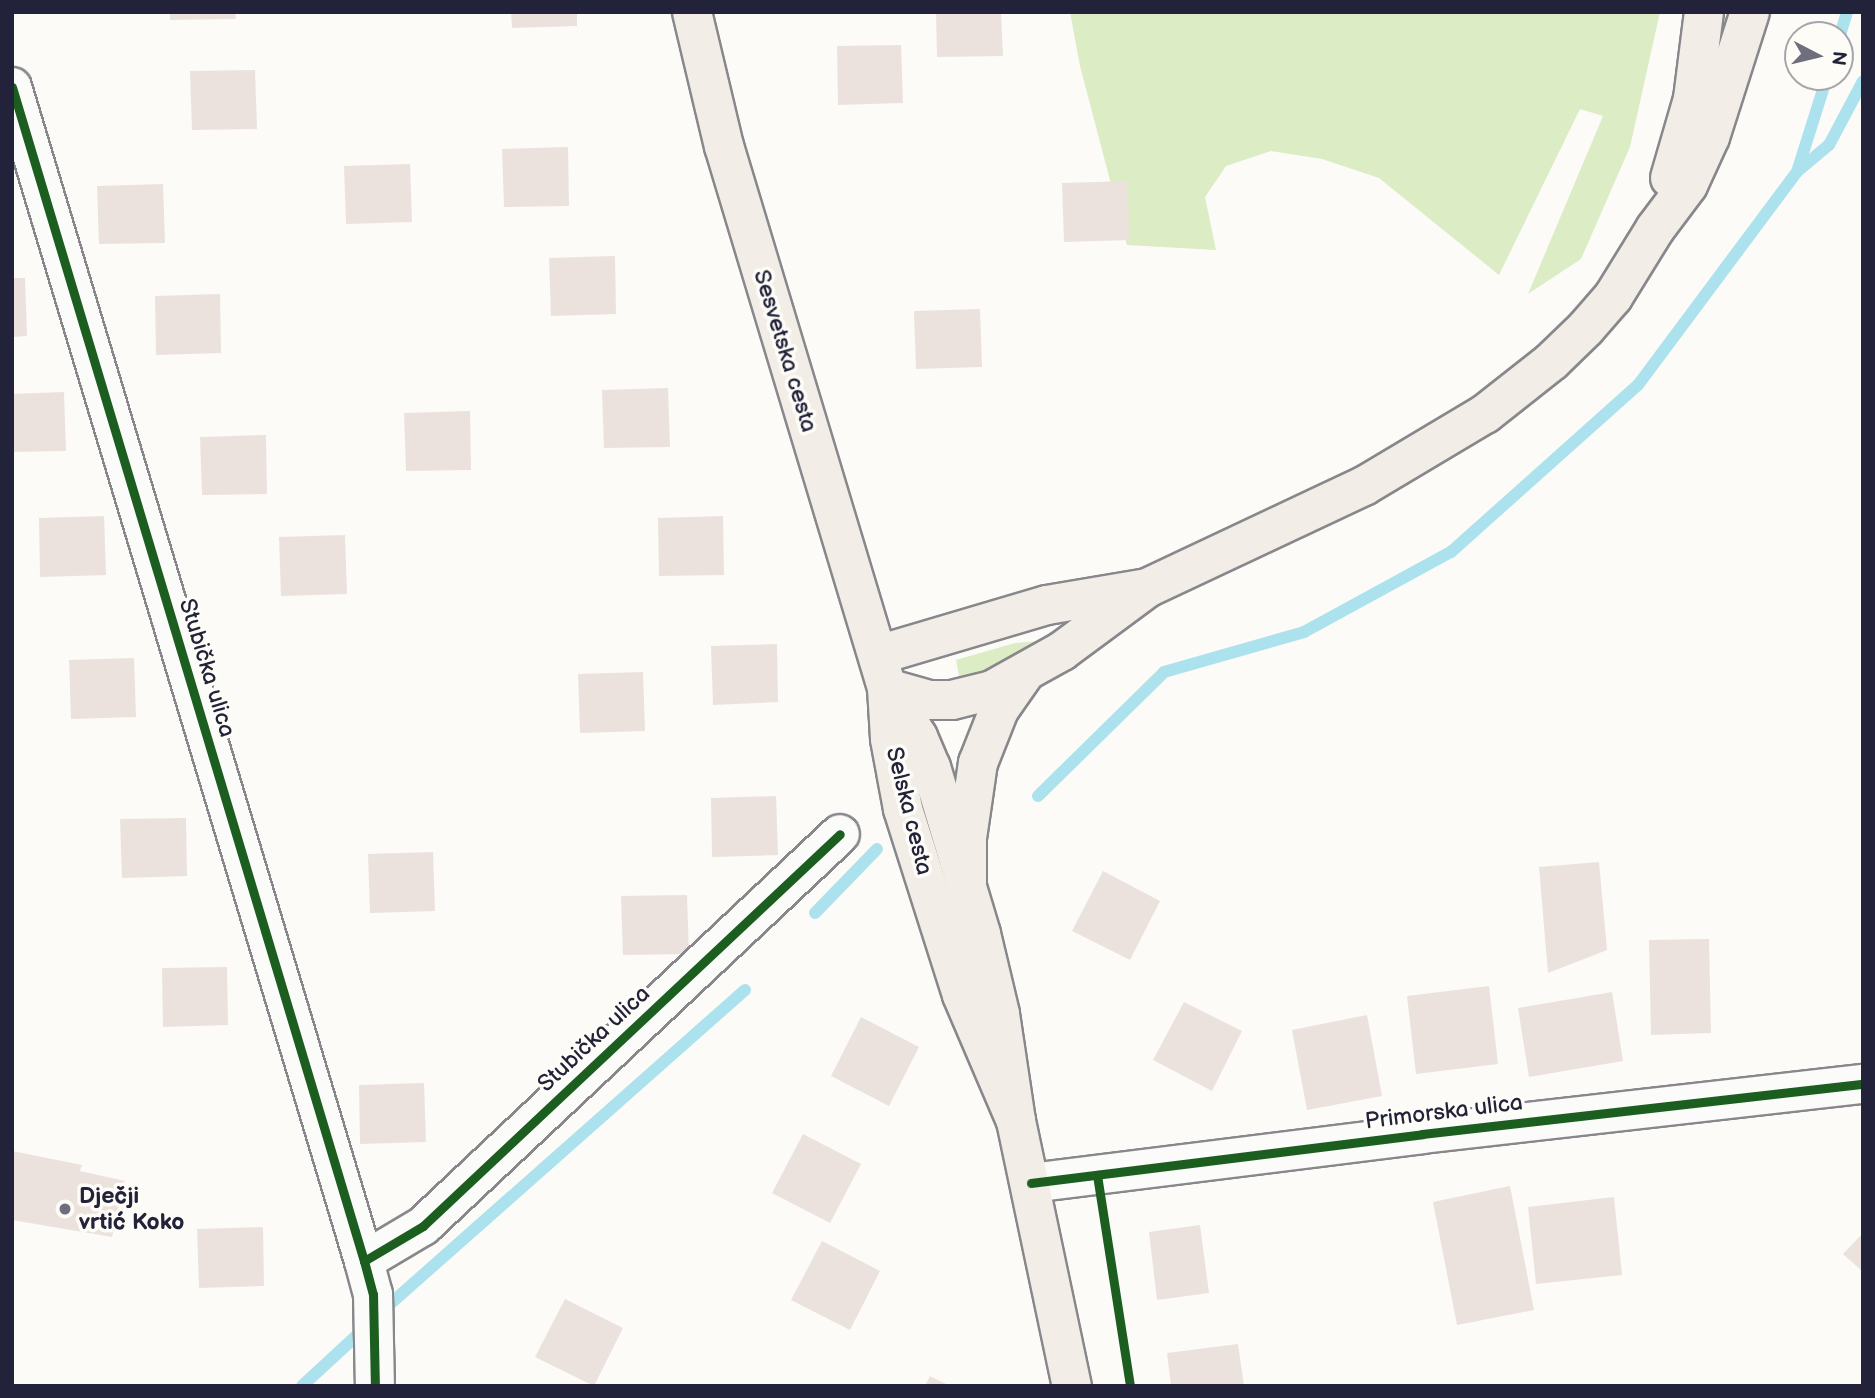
<!DOCTYPE html>
<meta charset="utf-8">
<style>
body{margin:0}
#map{position:relative;width:1875px;height:1398px;overflow:hidden;background:#fcfbf8;font-family:"Balsamiq Sans",sans-serif}
div>[style]{position:absolute}
.green>*{inset:0;background:#dcecc4}
.stream>*{height:12px;margin:-6px;padding:0 6px;transform-origin:6px;border-radius:6px;background:#ace2ed}
.building>*{inset:0;background:#ebe2dd}
.roads{filter:drop-shadow(2px 0 #88888c) drop-shadow(-2px 0 #88888c) drop-shadow(0 2px #88888c) drop-shadow(0 -2px #88888c)}
.minor>*{height:38px;margin:-19px;padding:0 19px;transform-origin:19px;border-radius:19px;background:#fbfbf9}
.major>*{height:38px;margin:-19px;padding:0 19px;transform-origin:19px;border-radius:19px;background:#f2eee7}
.highway>*{height:38px;margin:-19px;padding:0 19px;transform-origin:19px;border-radius:19px;background:#f2eee7}
.cycleway>*{height:9px;margin:-4.5px;padding:0 4.5px;transform-origin:4.5px;border-radius:4.5px;background:#1b5e20}
.dots>*{width:19px;height:19px;translate:-50% -50%;box-sizing:border-box;border:4px solid #fdfcf7;border-radius:50%}
span{translate:-50% -50%;white-space:nowrap;text-align:center;line-height:1.15;-webkit-text-stroke:7px #fdfcf7;paint-order:stroke}
.street-label{font-size:23px;color:#22223b}
.poi-label{font-size:23px;color:#22223b;font-weight:700}
.left{translate:0 -50%;text-align:left}
.frame{position:absolute;inset:0;border:14px solid #22223b;pointer-events:none}
.north{position:absolute;left:1784px;top:21px;width:70px;height:70px;box-sizing:border-box;background:#fdfcf7;border:2px solid #a5a5ac;border-radius:50%;rotate:97deg;font-size:19px;font-weight:700;line-height:28px;text-align:center;color:#22223b}
.north::after{content:'';display:block;margin:auto;width:24px;height:32px;background:#6e6e7d;clip-path:polygon(50% 0,100% 100%,50% 72%,0 100%)}
</style>
<div id="map">
<div class="green">
<div style="clip-path:polygon(1070px 12px,1660px 12px,1630px 147px,1581px 259px,1528px 294px,1603px 116px,1580px 109px,1499px 275px,1379px 178px,1322px 159px,1271px 151px,1226px 166px,1205px 197px,1216px 250px,1127px 245px,1080px 66px)"></div>
<div style="clip-path:polygon(1039px 641px,991px 670px,960px 681px,956px 660px,1015px 643px)"></div>
</div>
<div class="stream">
<div style="left:1840px;top:35px;width:24px;rotate:-73deg"></div>
<div style="left:1799px;top:170px;width:39px;rotate:-40deg"></div>
<div style="left:1829px;top:145px;width:72px;rotate:-62deg"></div>
<div style="left:1038px;top:796px;width:177px;rotate:-44.5deg"></div>
<div style="left:1164px;top:672px;width:146px;rotate:-15.9deg"></div>
<div style="left:1304px;top:632px;width:167px;rotate:-28.6deg"></div>
<div style="left:1451px;top:552px;width:251px;rotate:-41.8deg"></div>
<div style="left:1638px;top:385px;width:266px;rotate:-53.3deg"></div>
<div style="left:1797px;top:172px;width:100px;rotate:-72.5deg"></div>
<div style="left:815px;top:913px;width:89px;rotate:-45.9deg"></div>
<div style="left:381px;top:1312px;width:486px;rotate:-41.5deg"></div>
<div style="left:302px;top:1386px;width:87px;rotate:-42.7deg"></div>
</div>
<div class="building">
<div style="clip-path:polygon(170px 12px,235px 12px,236px 19px,170px 20px)"></div>
<div style="clip-path:polygon(511px 12px,577px 12px,577px 26px,512px 28px)"></div>
<div style="clip-path:polygon(936px 12px,1001px 12px,1003px 56px,937px 57px)"></div>
<div style="clip-path:polygon(901px 45px,903px 103px,838px 105px,837px 46px)"></div>
<div style="clip-path:polygon(255px 70px,257px 129px,192px 130px,190px 71px)"></div>
<div style="clip-path:polygon(568px 147px,569px 206px,504px 207px,502px 149px)"></div>
<div style="clip-path:polygon(410px 164px,412px 222px,346px 224px,344px 166px)"></div>
<div style="clip-path:polygon(1128px 181px,1129px 240px,1064px 242px,1062px 183px)"></div>
<div style="clip-path:polygon(163px 184px,165px 243px,99px 244px,97px 186px)"></div>
<div style="clip-path:polygon(615px 256px,616px 314px,551px 316px,549px 258px)"></div>
<div style="clip-path:polygon(12px 278px,25px 278px,27px 336px,12px 337px)"></div>
<div style="clip-path:polygon(220px 294px,221px 353px,156px 355px,155px 296px)"></div>
<div style="clip-path:polygon(980px 309px,982px 367px,916px 369px,914px 311px)"></div>
<div style="clip-path:polygon(668px 388px,670px 447px,604px 448px,602px 390px)"></div>
<div style="clip-path:polygon(64px 392px,66px 451px,12px 452px,12px 394px)"></div>
<div style="clip-path:polygon(470px 411px,471px 470px,406px 471px,404px 413px)"></div>
<div style="clip-path:polygon(266px 435px,267px 494px,202px 495px,200px 437px)"></div>
<div style="clip-path:polygon(104px 516px,106px 575px,40px 577px,39px 518px)"></div>
<div style="clip-path:polygon(723px 516px,724px 575px,659px 576px,658px 518px)"></div>
<div style="clip-path:polygon(345px 535px,347px 594px,281px 596px,279px 537px)"></div>
<div style="clip-path:polygon(777px 644px,778px 702px,713px 705px,711px 646px)"></div>
<div style="clip-path:polygon(134px 658px,136px 717px,71px 719px,69px 660px)"></div>
<div style="clip-path:polygon(643px 672px,645px 731px,580px 733px,578px 674px)"></div>
<div style="clip-path:polygon(776px 796px,778px 855px,712px 857px,711px 798px)"></div>
<div style="clip-path:polygon(186px 818px,187px 876px,122px 878px,120px 819px)"></div>
<div style="clip-path:polygon(433px 852px,435px 911px,370px 913px,368px 854px)"></div>
<div style="clip-path:polygon(1599px 862px,1607px 950px,1548px 973px,1539px 867px)"></div>
<div style="clip-path:polygon(1103px 871px,1160px 901px,1130px 960px,1072px 931px)"></div>
<div style="clip-path:polygon(687px 895px,689px 954px,623px 955px,621px 896px)"></div>
<div style="clip-path:polygon(1709px 939px,1711px 1033px,1651px 1035px,1649px 940px)"></div>
<div style="clip-path:polygon(227px 967px,228px 1025px,163px 1027px,162px 968px)"></div>
<div style="clip-path:polygon(1489px 986px,1498px 1064px,1416px 1074px,1407px 996px)"></div>
<div style="clip-path:polygon(1612px 992px,1623px 1061px,1529px 1077px,1518px 1008px)"></div>
<div style="clip-path:polygon(1184px 1002px,1242px 1031px,1212px 1091px,1153px 1060px)"></div>
<div style="clip-path:polygon(1367px 1015px,1382px 1096px,1307px 1110px,1292px 1030px)"></div>
<div style="clip-path:polygon(861px 1017px,919px 1047px,889px 1106px,831px 1076px)"></div>
<div style="clip-path:polygon(424px 1083px,426px 1142px,360px 1144px,359px 1085px)"></div>
<div style="clip-path:polygon(803px 1134px,861px 1164px,830px 1223px,772px 1193px)"></div>
<div style="clip-path:polygon(12px 1151px,82px 1165px,80px 1171px,125px 1181px,112px 1237px,12px 1220px)"></div>
<div style="clip-path:polygon(1510px 1186px,1534px 1310px,1457px 1325px,1433px 1202px)"></div>
<div style="clip-path:polygon(1614px 1197px,1622px 1275px,1536px 1284px,1528px 1207px)"></div>
<div style="clip-path:polygon(1200px 1225px,1209px 1293px,1157px 1300px,1149px 1232px)"></div>
<div style="clip-path:polygon(263px 1227px,264px 1286px,199px 1288px,197px 1229px)"></div>
<div style="clip-path:polygon(1863px 1233px,1863px 1272px,1843px 1254px)"></div>
<div style="clip-path:polygon(822px 1241px,880px 1271px,850px 1330px,791px 1300px)"></div>
<div style="clip-path:polygon(565px 1299px,623px 1328px,594px 1386px,535px 1357px)"></div>
<div style="clip-path:polygon(1238px 1344px,1244px 1386px,1171px 1386px,1167px 1353px)"></div>
<div style="clip-path:polygon(930px 1376px,950px 1386px,925px 1386px)"></div>
</div>
<div class="roads">
<div class="minor">
<div style="left:12px;top:87px;width:1226px;rotate:73.31deg"></div>
<div style="left:364px;top:1261px;width:34px;rotate:75deg"></div>
<div style="left:373px;top:1294px;width:92px;rotate:88.8deg"></div>
<div style="left:1031px;top:1183px;width:394px;rotate:-7.1deg"></div>
<div style="left:1422px;top:1134px;width:444px;rotate:-6.5deg"></div>
<div style="left:364px;top:1261px;width:69px;rotate:-30.7deg"></div>
<div style="left:423px;top:1226px;width:572px;rotate:-43.23deg"></div>
</div>
<div class="major">
<div style="left:692px;top:12px;width:138px;rotate:76.6deg"></div>
<div style="left:724px;top:146px;width:566px;rotate:73.26deg"></div>
<div style="left:887px;top:688px;width:51px;rotate:86.6deg"></div>
<div style="left:890px;top:739px;width:71px;rotate:79.5deg"></div>
<div style="left:903px;top:809px;width:195px;rotate:72.4deg"></div>
<div style="left:962px;top:995px;width:137px;rotate:66.8deg"></div>
<div style="left:890px;top:693px;width:52px;rotate:57.5deg"></div>
<div style="left:918px;top:737px;width:33px;rotate:67deg"></div>
<div style="left:931px;top:767px;width:174px;rotate:73.3deg"></div>
<div style="left:981px;top:934px;width:82px;rotate:76.6deg"></div>
<div style="left:1000px;top:1014px;width:108px;rotate:81.5deg"></div>
<div style="left:1016px;top:1121px;width:271px;rotate:78.1deg"></div>
</div>
<div class="highway">
<div style="left:1670px;top:178px;width:82px;rotate:-73.8deg"></div>
<div style="left:1693px;top:99px;width:88px;rotate:-82.8deg"></div>
<div style="left:878px;top:655px;width:176px;rotate:-16.5deg"></div>
<div style="left:1047px;top:605px;width:96px;rotate:-9.6deg"></div>
<div style="left:887px;top:688px;width:44px;rotate:15.9deg"></div>
<div style="left:929px;top:700px;width:23px"></div>
<div style="left:952px;top:700px;width:41px;rotate:-14deg"></div>
<div style="left:992px;top:690px;width:80px;rotate:-29.1deg"></div>
<div style="left:1062px;top:651px;width:106px;rotate:-36.5deg"></div>
<div style="left:1147px;top:588px;width:240px;rotate:-25.2deg"></div>
<div style="left:1364px;top:486px;width:141px;rotate:-30.8deg"></div>
<div style="left:1485px;top:414px;width:85px;rotate:-38.3deg"></div>
<div style="left:1552px;top:361px;width:47px;rotate:-44.1deg"></div>
<div style="left:1586px;top:328px;width:41px;rotate:-48.9deg"></div>
<div style="left:1613px;top:297px;width:80px;rotate:-58.3deg"></div>
<div style="left:1655px;top:229px;width:55px;rotate:-53.1deg"></div>
<div style="left:1688px;top:185px;width:53px;rotate:-65.4deg"></div>
<div style="left:1710px;top:137px;width:131px;rotate:-72.3deg"></div>
<div style="left:967px;top:887px;width:49px;rotate:-90deg"></div>
<div style="left:967px;top:838px;width:76px;rotate:-81.7deg"></div>
<div style="left:978px;top:763px;width:57px;rotate:-68.4deg"></div>
<div style="left:999px;top:710px;width:44px;rotate:-55.2deg"></div>
</div>
</div>
<div class="cycleway">
<div style="left:12px;top:87px;width:1226px;rotate:73.31deg"></div>
<div style="left:364px;top:1261px;width:34px;rotate:75deg"></div>
<div style="left:373px;top:1294px;width:92px;rotate:88.8deg"></div>
<div style="left:1097px;top:1175px;width:214px;rotate:81.1deg"></div>
<div style="left:1031px;top:1183px;width:394px;rotate:-7.1deg"></div>
<div style="left:1422px;top:1134px;width:444px;rotate:-6.5deg"></div>
<div style="left:364px;top:1261px;width:69px;rotate:-30.7deg"></div>
<div style="left:423px;top:1226px;width:572px;rotate:-43.23deg"></div>
</div>
<div class="dots">
<div style="left:65px;top:1209px;background:#6e6e7d"></div>
</div>
<div class="street-label">
<span style="left:785px;top:351px;rotate:73deg">Sesvetska cesta</span>
<span style="left:207px;top:668px;rotate:73deg">Stubička ulica</span>
<span style="left:909px;top:811px;rotate:76deg">Selska cesta</span>
<span style="left:594px;top:1039px;rotate:-43deg">Stubička ulica</span>
<span style="left:1444px;top:1112px;rotate:-7deg">Primorska ulica</span>
</div>
<div class="poi-label">
<span class="left" style="left:79px;top:1209px">Dječji<br>vrtić Koko</span>
</div>
<div class="frame"></div>
<div class="north">N</div>
</div>
